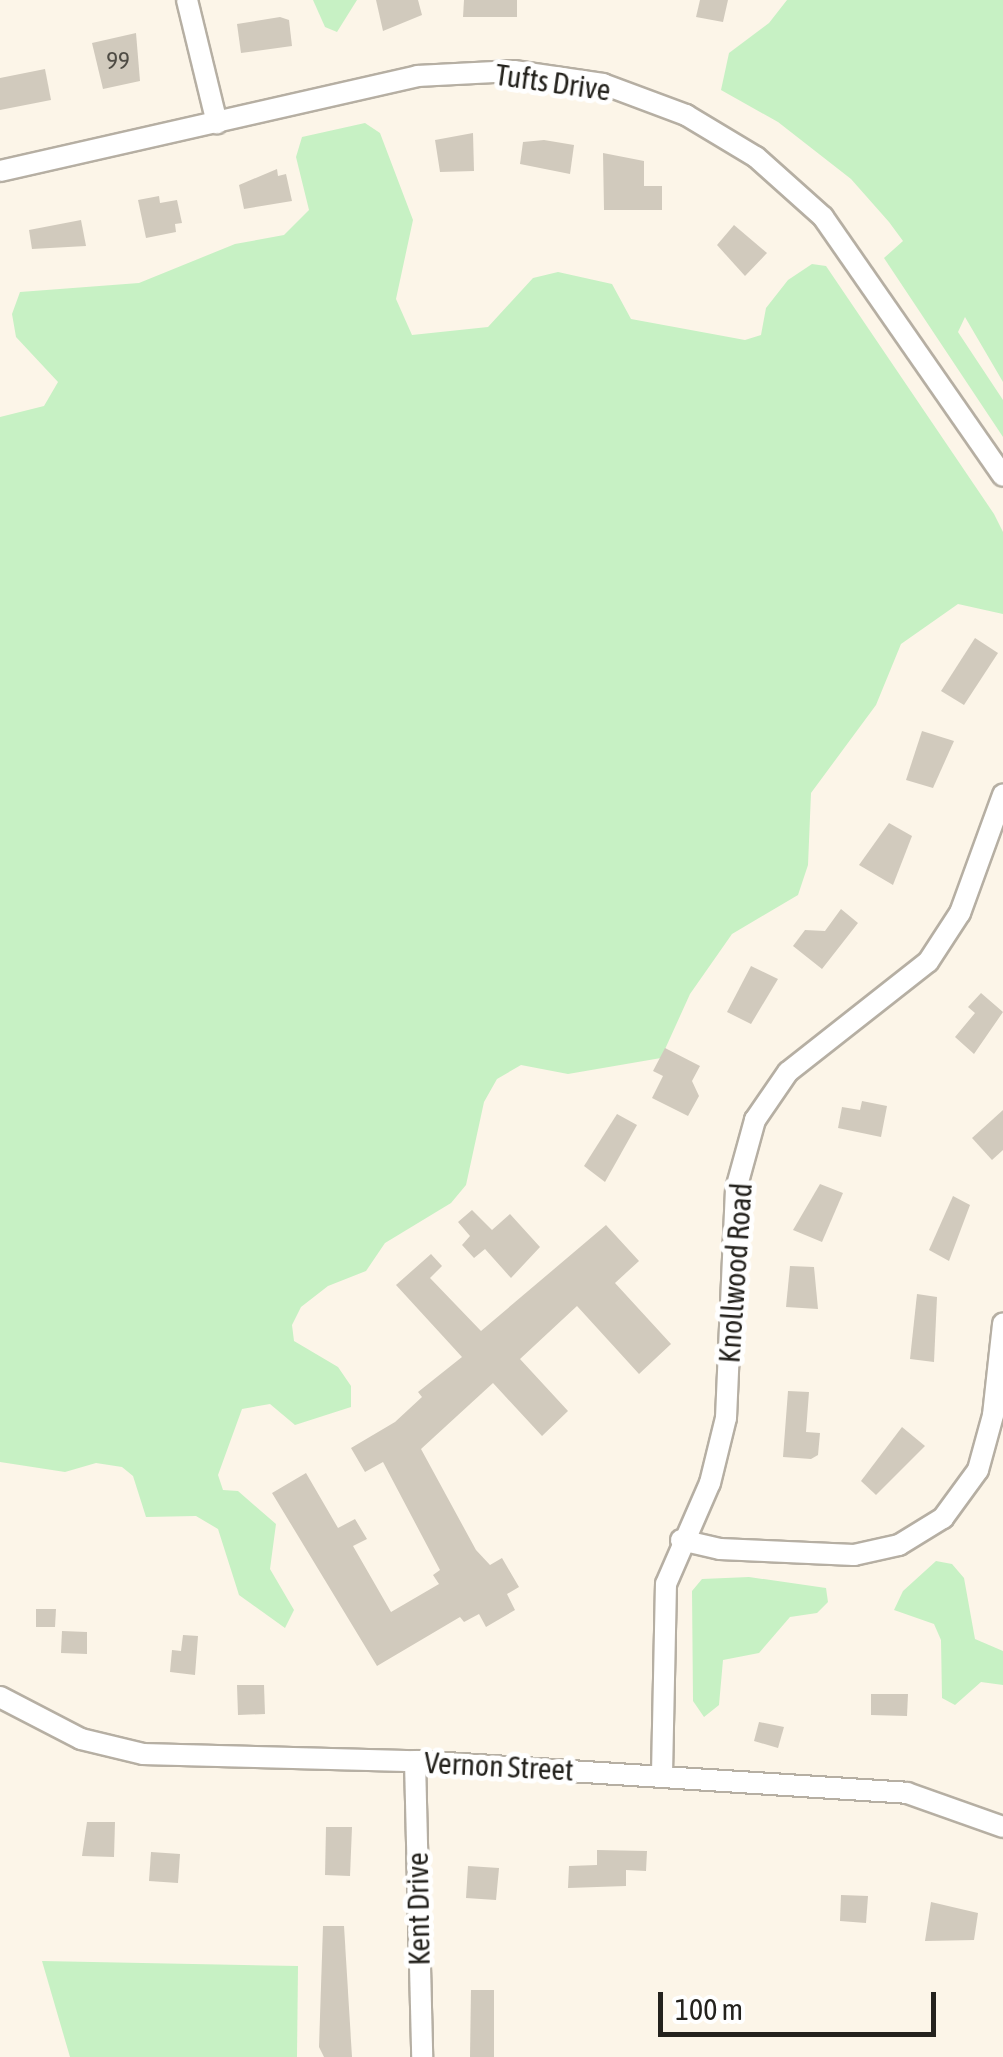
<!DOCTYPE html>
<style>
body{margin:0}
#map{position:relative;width:1003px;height:2057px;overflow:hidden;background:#fcf5e8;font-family:"Asap Condensed",sans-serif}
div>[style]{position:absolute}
.green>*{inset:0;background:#c7f1c4}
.building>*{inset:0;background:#d1cabd}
.roads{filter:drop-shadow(2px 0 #b6afa3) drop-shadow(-2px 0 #b6afa3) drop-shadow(0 2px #b6afa3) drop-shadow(0 -2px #b6afa3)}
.minor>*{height:20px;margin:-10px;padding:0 10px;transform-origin:10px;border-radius:10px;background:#fff}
span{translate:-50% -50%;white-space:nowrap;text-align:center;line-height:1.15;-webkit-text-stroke:10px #fff;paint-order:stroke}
.number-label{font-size:25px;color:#4f4c45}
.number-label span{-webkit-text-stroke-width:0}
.street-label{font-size:30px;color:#24221d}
.scale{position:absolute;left:658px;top:1992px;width:278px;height:45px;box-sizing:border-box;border:5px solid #24221d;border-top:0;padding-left:12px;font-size:30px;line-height:35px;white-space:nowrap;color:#24221d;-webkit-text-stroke:8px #fff;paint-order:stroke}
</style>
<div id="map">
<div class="green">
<div style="clip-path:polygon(313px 0,357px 0,337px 32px,325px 27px)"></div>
<div style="clip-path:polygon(787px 0,1003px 0,1003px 382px,965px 317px,958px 332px,1003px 400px,1003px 437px,884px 258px,903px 241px,889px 222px,851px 179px,778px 122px,721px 90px,729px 53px,769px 23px)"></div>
<div style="clip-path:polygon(365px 123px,380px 133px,413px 220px,396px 299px,412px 335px,488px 327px,533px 278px,558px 272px,612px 284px,631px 319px,745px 340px,761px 335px,766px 308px,788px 280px,812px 264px,826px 266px,994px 514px,1003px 532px,1003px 614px,958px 604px,901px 644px,876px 705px,811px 793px,808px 865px,798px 895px,732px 934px,690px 994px,661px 1058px,568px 1074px,521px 1065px,497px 1079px,484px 1102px,466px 1185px,451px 1203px,385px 1243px,366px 1271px,328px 1286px,301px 1307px,292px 1325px,294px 1341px,338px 1367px,351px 1386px,351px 1407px,295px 1425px,270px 1404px,242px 1409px,218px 1475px,223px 1490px,238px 1491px,276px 1524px,270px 1569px,294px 1610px,285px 1628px,239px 1595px,218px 1529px,196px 1516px,146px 1517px,133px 1476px,122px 1467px,96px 1463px,65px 1472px,0 1462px,0 417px,44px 406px,58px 382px,16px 337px,12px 314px,20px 292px,139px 283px,235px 244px,284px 235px,309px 210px,296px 157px,302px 137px)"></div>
<div style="clip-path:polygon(936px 1561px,952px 1564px,964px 1578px,975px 1639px,1003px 1651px,1003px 1685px,981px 1682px,955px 1705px,942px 1698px,941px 1640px,934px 1624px,894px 1610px,903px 1591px)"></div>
<div style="clip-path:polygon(749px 1577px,826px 1588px,828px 1602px,817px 1613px,790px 1617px,759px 1653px,723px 1660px,719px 1705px,704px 1717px,693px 1701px,692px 1591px,702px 1579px)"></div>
<div style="clip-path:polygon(42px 1961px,298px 1966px,297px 2057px,70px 2057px)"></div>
</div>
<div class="building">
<div style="clip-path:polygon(376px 0,418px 0,422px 15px,383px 31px)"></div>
<div style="clip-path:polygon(464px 0,517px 0,517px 17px,463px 17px)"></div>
<div style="clip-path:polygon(700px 0,728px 0,723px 22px,696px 17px)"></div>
<div style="clip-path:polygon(280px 17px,289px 20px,292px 46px,241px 53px,237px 24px)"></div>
<div style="clip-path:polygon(136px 33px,140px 81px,103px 89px,92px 43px)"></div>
<div style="clip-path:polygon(45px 69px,51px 100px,0 110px,0 78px)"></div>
<div style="clip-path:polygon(473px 133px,474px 171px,440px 172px,435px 140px)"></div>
<div style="clip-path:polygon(544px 140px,574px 145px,570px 174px,520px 164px,523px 142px)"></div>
<div style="clip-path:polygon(603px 153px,644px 161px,644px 186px,662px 186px,662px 210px,604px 210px)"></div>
<div style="clip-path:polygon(277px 169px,278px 176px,286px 174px,292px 201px,244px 209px,239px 185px)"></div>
<div style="clip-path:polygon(159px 196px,160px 203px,177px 200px,182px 223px,175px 224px,176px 232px,146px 238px,138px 200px)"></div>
<div style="clip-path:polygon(81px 220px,86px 246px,32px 249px,29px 230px)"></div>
<div style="clip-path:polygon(734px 225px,767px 253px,745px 276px,717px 245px)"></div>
<div style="clip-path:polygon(975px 638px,998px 653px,964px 705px,941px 691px)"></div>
<div style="clip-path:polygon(922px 731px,954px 741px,933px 788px,906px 780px)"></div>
<div style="clip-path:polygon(889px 823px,912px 836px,893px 885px,859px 865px)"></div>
<div style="clip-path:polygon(841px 909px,858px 923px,822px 969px,793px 946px,805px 930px,825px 931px)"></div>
<div style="clip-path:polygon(751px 966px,778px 979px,751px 1024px,727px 1012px)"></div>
<div style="clip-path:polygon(981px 993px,1003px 1012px,974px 1054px,955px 1037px,975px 1013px,968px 1007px)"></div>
<div style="clip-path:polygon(665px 1048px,700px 1066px,692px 1081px,699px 1096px,688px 1116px,652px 1098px,663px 1076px,653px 1071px)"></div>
<div style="clip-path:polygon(862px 1101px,887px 1106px,881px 1137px,838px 1128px,842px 1107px,860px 1110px)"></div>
<div style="clip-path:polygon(1003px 1110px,1003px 1150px,992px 1160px,972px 1138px)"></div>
<div style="clip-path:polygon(617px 1114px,637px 1125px,605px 1182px,584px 1166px)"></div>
<div style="clip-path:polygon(820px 1184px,843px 1193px,822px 1242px,793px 1230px)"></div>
<div style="clip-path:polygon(953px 1196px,970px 1205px,949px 1261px,929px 1250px)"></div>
<div style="clip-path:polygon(472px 1210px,492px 1230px,510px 1214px,540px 1247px,511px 1278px,485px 1249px,474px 1258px,462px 1245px,470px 1236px,458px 1222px)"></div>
<div style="clip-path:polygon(606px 1225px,639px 1261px,615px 1283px,671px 1344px,639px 1374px,577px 1306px,520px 1359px,568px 1411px,542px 1436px,493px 1383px,421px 1449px,476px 1550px,490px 1565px,502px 1558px,519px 1587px,507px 1594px,515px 1610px,486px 1627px,479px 1614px,464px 1622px,460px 1617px,377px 1666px,272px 1493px,306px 1473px,338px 1528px,355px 1519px,367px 1539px,353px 1546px,391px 1612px,439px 1584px,433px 1575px,440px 1570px,383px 1462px,365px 1472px,351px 1448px,395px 1422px,422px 1397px,418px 1392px,462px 1357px,396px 1285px,431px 1254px,442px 1266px,430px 1278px,481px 1331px)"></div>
<div style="clip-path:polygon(790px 1266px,814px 1267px,818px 1309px,786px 1307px)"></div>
<div style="clip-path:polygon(917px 1294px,937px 1297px,934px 1362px,910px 1359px)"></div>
<div style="clip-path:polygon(788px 1391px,809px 1392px,806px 1432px,820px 1433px,818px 1455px,811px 1459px,783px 1457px)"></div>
<div style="clip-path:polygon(902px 1427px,925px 1446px,876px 1495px,861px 1481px)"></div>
<div style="clip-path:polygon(36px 1609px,56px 1609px,55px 1627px,36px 1627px)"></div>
<div style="clip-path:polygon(62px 1631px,87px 1632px,87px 1654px,61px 1653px)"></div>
<div style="clip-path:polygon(183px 1635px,198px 1636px,195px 1675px,170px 1672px,172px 1650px,181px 1651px)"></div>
<div style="clip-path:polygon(237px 1685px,264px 1685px,265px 1714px,238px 1715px)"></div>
<div style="clip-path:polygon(871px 1694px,908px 1694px,907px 1716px,871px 1715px)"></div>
<div style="clip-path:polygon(759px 1722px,784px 1727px,778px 1748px,754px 1741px)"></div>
<div style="clip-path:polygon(87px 1822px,115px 1822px,114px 1857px,82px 1856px)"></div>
<div style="clip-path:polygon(326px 1827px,352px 1827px,350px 1876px,325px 1875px)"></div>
<div style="clip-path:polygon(597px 1850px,647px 1851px,646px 1871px,626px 1870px,626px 1886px,568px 1888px,569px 1866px,597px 1865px)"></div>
<div style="clip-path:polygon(151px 1852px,180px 1854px,178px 1883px,149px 1881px)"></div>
<div style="clip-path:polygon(468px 1866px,499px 1868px,496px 1900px,466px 1898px)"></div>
<div style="clip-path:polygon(841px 1895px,868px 1896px,866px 1923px,840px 1921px)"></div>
<div style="clip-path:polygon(931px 1902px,978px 1913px,974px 1940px,925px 1941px)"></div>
<div style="clip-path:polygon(323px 1926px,344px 1926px,352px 2057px,324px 2057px,319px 2047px)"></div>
<div style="clip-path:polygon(471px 1990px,494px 1990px,494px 2057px,470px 2057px)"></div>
</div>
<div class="roads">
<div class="minor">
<div style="left:187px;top:0;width:127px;rotate:76.3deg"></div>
<div style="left:0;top:171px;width:428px;rotate:-12.8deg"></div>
<div style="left:417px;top:76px;width:97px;rotate:-3deg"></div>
<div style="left:514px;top:71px;width:90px;rotate:8.3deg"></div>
<div style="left:603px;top:84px;width:89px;rotate:20.5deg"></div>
<div style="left:686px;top:115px;width:82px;rotate:31deg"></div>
<div style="left:756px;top:157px;width:90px;rotate:41.8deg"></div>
<div style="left:823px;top:217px;width:315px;rotate:55.2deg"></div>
<div style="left:681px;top:1540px;width:40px;rotate:13deg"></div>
<div style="left:720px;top:1549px;width:134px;rotate:2.6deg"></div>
<div style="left:854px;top:1555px;width:46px;rotate:-12.5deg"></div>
<div style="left:899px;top:1545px;width:52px;rotate:-31.5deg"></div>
<div style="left:943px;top:1518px;width:59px;rotate:-53.9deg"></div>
<div style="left:978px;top:1470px;width:57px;rotate:-74.7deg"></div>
<div style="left:993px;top:1415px;width:92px;rotate:-83.7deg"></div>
<div style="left:0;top:1697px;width:91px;rotate:27.4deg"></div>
<div style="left:81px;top:1739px;width:64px;rotate:13.6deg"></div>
<div style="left:143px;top:1754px;width:272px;rotate:1.5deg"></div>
<div style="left:415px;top:1761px;width:493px;rotate:3.7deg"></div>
<div style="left:907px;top:1793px;width:102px;rotate:19.5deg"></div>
<div style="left:415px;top:1761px;width:296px;rotate:88.6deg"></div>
<div style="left:662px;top:1774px;width:190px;rotate:-88.8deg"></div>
<div style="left:666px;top:1584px;width:110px;rotate:-66.5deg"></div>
<div style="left:710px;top:1483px;width:67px;rotate:-76.2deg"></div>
<div style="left:726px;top:1418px;width:229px;rotate:-87.5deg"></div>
<div style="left:736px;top:1189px;width:72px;rotate:-74.6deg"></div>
<div style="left:755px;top:1120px;width:58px;rotate:-55.5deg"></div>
<div style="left:788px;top:1072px;width:178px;rotate:-38.2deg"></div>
<div style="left:928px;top:962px;width:59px;rotate:-56.9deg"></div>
<div style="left:960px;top:913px;width:126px;rotate:-70deg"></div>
</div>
</div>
<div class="number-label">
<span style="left:118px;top:60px">99</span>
</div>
<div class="street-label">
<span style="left:553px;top:82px;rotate:8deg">Tufts Drive</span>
<span style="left:735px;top:1273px;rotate:-86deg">Knollwood Road</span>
<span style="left:499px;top:1766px;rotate:3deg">Vernon Street</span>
<span style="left:418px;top:1909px;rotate:-91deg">Kent Drive</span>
</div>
<div class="scale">100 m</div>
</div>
